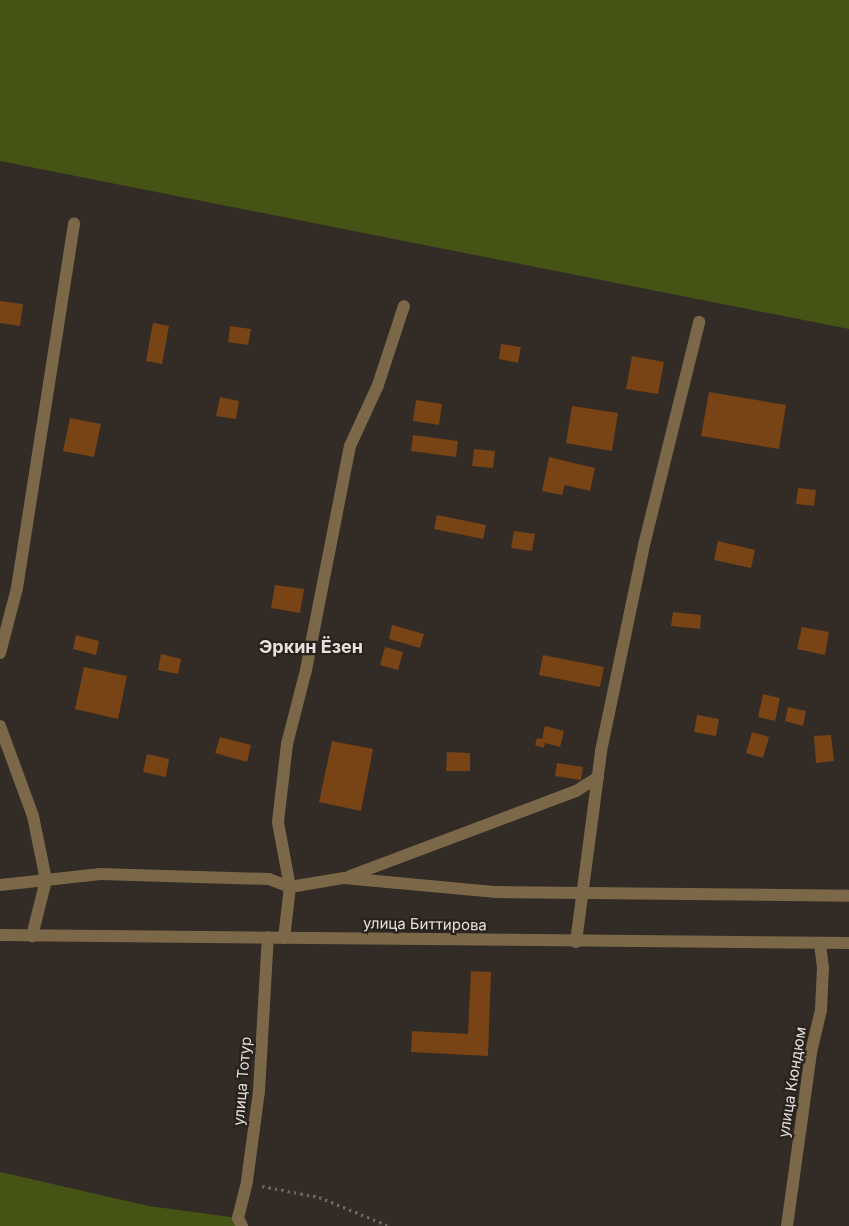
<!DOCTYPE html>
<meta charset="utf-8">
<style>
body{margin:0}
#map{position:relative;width:849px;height:1226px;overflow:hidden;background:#322b26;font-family:Inter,sans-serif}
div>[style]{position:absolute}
.green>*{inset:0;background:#455415}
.building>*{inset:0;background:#784315}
.path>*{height:3px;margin-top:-1.5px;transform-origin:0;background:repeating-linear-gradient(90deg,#6d6662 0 2.5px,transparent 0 6.5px)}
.minor>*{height:12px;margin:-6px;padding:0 6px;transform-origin:6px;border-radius:6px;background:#7b6848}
span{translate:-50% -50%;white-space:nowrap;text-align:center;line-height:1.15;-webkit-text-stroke:4.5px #28211c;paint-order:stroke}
.street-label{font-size:15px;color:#e5e0dd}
.quarter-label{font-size:18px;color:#e5e0dd;font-weight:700}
</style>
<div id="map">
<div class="green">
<div style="clip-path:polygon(0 0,849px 0,849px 329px,0 161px)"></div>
<div style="clip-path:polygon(0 1172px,149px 1206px,238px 1218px,242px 1226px,0 1226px)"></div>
</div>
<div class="building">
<div style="clip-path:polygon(0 301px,23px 304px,20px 326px,0 323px)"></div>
<div style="clip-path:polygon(153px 323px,169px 326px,162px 364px,146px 361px)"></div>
<div style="clip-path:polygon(230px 326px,251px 329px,248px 345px,228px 342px)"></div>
<div style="clip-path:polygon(501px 344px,521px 347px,518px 363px,499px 359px)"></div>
<div style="clip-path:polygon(632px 356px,664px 362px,658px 394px,626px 389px)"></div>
<div style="clip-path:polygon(709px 392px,786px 405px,779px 449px,701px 436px)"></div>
<div style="clip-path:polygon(220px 397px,239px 401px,236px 419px,216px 416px)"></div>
<div style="clip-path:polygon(416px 400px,442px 404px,439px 425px,413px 421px)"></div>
<div style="clip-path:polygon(572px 406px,618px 413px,612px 451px,566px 443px)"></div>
<div style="clip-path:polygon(70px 418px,101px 424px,94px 457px,63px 451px)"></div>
<div style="clip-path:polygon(413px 435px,458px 441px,456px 457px,411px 451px)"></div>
<div style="clip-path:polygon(474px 449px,495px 451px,493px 468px,472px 466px)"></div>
<div style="clip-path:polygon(549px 457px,595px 468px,590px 491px,565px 485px,562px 495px,542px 491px)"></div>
<div style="clip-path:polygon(798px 488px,816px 490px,814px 506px,796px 504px)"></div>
<div style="clip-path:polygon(437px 515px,486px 525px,483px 539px,434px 529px)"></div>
<div style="clip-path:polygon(514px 531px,535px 534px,532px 551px,511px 548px)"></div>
<div style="clip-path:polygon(718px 541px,755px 550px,751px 568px,714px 560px)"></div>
<div style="clip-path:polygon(275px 585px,304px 589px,300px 613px,271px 608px)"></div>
<div style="clip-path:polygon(673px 612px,701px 615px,700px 629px,671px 626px)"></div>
<div style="clip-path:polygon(392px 625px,424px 634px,420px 648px,389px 639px)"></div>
<div style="clip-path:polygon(802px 627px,829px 632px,825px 655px,797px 649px)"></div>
<div style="clip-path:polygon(76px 635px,99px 641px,96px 655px,73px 649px)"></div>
<div style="clip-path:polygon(385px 647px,403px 652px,398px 670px,380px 665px)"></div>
<div style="clip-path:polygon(161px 654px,181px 659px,178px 674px,158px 670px)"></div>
<div style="clip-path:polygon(543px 655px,604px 667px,600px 687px,539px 675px)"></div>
<div style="clip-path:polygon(84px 667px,127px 676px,118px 719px,75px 709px)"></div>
<div style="clip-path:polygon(763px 694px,780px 698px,775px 721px,758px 717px)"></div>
<div style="clip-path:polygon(788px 707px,806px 711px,803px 726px,785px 721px)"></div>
<div style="clip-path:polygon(697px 715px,719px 719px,716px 736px,694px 732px)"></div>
<div style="clip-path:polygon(545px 726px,564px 731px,560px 747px,545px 743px,544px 748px,535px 745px,537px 738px,542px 739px)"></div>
<div style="clip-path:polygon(752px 732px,769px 737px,763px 758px,746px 753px)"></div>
<div style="clip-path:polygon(831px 735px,834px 761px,816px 763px,814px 736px)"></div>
<div style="clip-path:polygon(220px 737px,251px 745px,247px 762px,215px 753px)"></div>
<div style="clip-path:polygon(332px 741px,373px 749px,361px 811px,319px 802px)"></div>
<div style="clip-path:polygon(447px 752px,470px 753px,470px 771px,446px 771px)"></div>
<div style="clip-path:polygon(147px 754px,169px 759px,166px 777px,143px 772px)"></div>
<div style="clip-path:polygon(557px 763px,583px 767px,581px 780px,555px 776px)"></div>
<div style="clip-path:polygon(471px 971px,491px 972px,488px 1056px,411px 1052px,412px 1031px,468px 1034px)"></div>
</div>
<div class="path">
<div style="left:262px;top:1186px;width:58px;rotate:10.9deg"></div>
<div style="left:319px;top:1197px;width:76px;rotate:22.5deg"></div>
</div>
<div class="minor">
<div style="left:0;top:653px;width:67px;rotate:-75.3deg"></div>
<div style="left:17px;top:588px;width:369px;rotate:-81.1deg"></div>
<div style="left:0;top:726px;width:96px;rotate:69.9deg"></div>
<div style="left:33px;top:816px;width:65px;rotate:78.5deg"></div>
<div style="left:46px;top:880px;width:58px;rotate:104deg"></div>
<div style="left:350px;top:876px;width:241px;rotate:-20.6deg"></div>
<div style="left:576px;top:791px;width:26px;rotate:-32deg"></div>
<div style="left:0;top:885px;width:101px;rotate:-6.3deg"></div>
<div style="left:100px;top:874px;width:169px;rotate:1.7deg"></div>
<div style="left:269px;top:879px;width:22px;rotate:21deg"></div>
<div style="left:290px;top:887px;width:55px;rotate:-9.5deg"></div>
<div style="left:344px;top:878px;width:153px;rotate:5.3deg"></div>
<div style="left:496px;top:892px;width:353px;rotate:0.6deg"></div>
<div style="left:0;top:935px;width:849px;rotate:0.54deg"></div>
<div style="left:284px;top:938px;width:51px;rotate:-83.3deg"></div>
<div style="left:290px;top:887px;width:66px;rotate:-100.5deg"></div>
<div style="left:278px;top:822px;width:79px;rotate:-83.4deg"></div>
<div style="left:287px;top:744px;width:76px;rotate:-75.6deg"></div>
<div style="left:306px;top:670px;width:228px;rotate:-78.9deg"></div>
<div style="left:350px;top:446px;width:67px;rotate:-65.3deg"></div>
<div style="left:378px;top:385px;width:83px;rotate:-71.8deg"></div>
<div style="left:576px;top:942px;width:193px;rotate:-82.5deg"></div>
<div style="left:601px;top:751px;width:210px;rotate:-78.2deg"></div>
<div style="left:644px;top:545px;width:230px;rotate:-76.1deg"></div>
<div style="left:242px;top:1226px;width:9px;rotate:-117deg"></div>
<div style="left:238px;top:1218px;width:38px;rotate:-76deg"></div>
<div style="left:247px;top:1181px;width:91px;rotate:-82.4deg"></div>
<div style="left:259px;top:1091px;width:154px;rotate:-86.7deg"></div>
<div style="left:787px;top:1226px;width:176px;rotate:-82.1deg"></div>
<div style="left:811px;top:1052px;width:43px;rotate:-76.6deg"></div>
<div style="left:821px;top:1010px;width:42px;rotate:-87.3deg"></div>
<div style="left:823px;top:968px;width:25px;rotate:-97deg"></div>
</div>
<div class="street-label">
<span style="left:425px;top:924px;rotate:1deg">улица Биттирова</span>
<span style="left:242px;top:1081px;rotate:-85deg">улица Тотур</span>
<span style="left:792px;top:1082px;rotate:-81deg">улица Кюндюм</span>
</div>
<div class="quarter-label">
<span style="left:311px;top:647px">Эркин Ёзен</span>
</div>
</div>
